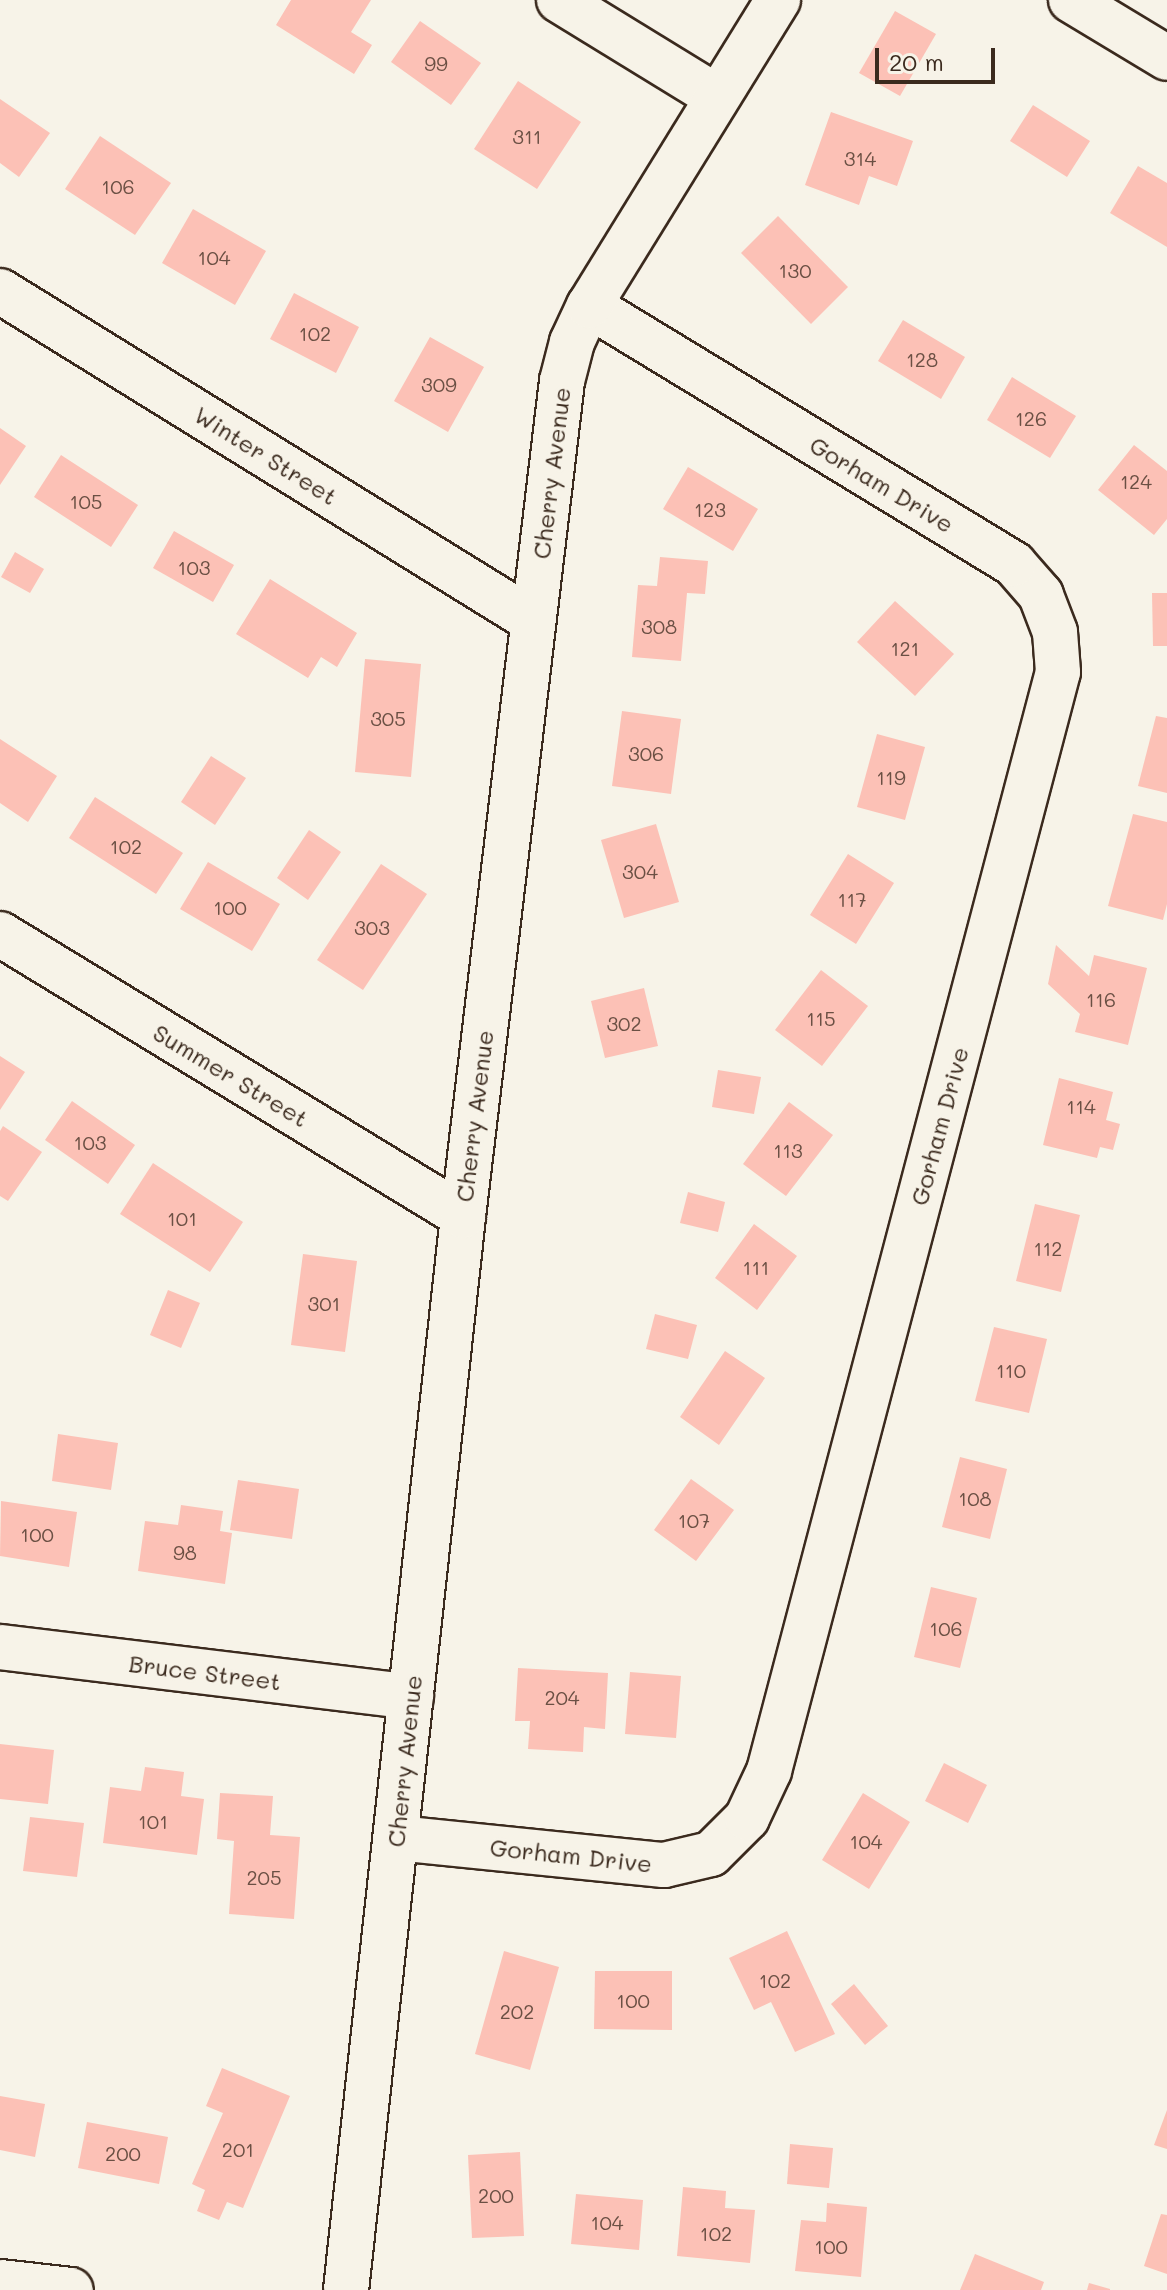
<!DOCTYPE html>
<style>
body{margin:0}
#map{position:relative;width:1167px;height:2290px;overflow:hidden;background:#f7f3e8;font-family:Mali,sans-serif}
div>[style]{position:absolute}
.building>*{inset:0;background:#fcc1b6}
.roads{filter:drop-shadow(2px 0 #3b2a1e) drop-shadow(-2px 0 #3b2a1e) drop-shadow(0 2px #3b2a1e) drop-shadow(0 -2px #3b2a1e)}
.minor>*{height:44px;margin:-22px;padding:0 22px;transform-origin:22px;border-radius:22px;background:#f7f3e8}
span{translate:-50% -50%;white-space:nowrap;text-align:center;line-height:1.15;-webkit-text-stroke:6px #f7f3e8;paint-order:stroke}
.number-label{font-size:20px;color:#6b5044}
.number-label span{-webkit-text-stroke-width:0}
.street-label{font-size:24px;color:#3b2a1e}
.scale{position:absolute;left:875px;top:48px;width:120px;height:36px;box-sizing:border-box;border:4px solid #3b2a1e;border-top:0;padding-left:10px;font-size:24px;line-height:28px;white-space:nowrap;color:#3b2a1e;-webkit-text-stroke:6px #f7f3e8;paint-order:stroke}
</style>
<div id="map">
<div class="building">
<div style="clip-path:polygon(291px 0,371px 0,351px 32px,372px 45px,354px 74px,276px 25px)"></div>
<div style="clip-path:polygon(895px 11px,936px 34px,900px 96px,859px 73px)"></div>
<div style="clip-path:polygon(420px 21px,481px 63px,451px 105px,391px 62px)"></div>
<div style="clip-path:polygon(518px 81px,581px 122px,537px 189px,474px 149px)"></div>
<div style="clip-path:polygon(0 99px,50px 133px,19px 177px,0 163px)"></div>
<div style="clip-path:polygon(1033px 105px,1090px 141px,1067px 177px,1010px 141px)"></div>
<div style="clip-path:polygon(831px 112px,913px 141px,897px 186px,869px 176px,859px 205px,805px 185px)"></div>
<div style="clip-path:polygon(100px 136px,171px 183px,135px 235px,65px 189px)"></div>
<div style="clip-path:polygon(1138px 166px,1167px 183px,1167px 247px,1110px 213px)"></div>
<div style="clip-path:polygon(193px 209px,266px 251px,235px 305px,162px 263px)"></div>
<div style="clip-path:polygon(778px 216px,848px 287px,811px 324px,741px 253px)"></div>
<div style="clip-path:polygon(294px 293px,359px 327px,336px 373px,270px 339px)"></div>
<div style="clip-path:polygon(903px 320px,965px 357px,941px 399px,878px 361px)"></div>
<div style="clip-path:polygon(430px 337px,484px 367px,448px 432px,394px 401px)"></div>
<div style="clip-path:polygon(1012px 377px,1076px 416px,1050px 458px,987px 420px)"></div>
<div style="clip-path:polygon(0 428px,26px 446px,0 485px)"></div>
<div style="clip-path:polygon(1134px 445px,1167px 471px,1167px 519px,1154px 535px,1098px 490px)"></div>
<div style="clip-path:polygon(61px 455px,138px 505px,111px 547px,34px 497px)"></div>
<div style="clip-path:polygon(688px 467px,758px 509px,733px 551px,663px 509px)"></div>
<div style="clip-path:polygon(174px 531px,234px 565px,213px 602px,153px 568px)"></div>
<div style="clip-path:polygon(15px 552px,44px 569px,30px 593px,1px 577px)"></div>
<div style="clip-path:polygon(660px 557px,708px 561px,705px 594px,687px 593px,681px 661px,632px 657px,638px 585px,657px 586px)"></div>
<div style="clip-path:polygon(270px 579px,357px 633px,337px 667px,321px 657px,308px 678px,236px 634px)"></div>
<div style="clip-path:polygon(1152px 593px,1167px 593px,1167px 646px,1153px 646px)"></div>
<div style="clip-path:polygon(895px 601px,954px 654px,915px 696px,857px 642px)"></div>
<div style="clip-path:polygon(365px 659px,421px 664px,411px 777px,355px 772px)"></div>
<div style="clip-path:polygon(622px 711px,681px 719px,671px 794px,612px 786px)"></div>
<div style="clip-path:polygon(1156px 716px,1167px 718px,1167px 793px,1138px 786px)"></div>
<div style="clip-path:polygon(877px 734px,925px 747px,905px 820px,857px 807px)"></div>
<div style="clip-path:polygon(0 739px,57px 776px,28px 822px,0 803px)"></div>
<div style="clip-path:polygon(211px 756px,246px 778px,215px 825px,181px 802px)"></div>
<div style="clip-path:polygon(95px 797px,183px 853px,156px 894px,69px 838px)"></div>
<div style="clip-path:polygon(1133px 814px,1167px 822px,1167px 904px,1163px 920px,1108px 906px)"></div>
<div style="clip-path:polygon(656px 824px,679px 902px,624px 918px,601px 840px)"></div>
<div style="clip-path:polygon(309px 830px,341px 852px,308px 900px,277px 878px)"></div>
<div style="clip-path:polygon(848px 854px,894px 883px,856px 944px,810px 915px)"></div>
<div style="clip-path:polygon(208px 862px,280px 904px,252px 951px,180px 909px)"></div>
<div style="clip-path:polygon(381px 864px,427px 894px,363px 990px,317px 960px)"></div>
<div style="clip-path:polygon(1056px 945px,1089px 976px,1094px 955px,1147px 968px,1128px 1045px,1075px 1032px,1080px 1014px,1048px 984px)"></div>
<div style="clip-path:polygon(821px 970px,868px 1006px,822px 1066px,775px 1030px)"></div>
<div style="clip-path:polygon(644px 988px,658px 1046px,605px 1058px,591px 1001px)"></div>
<div style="clip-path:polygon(0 1056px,25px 1072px,0 1110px)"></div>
<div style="clip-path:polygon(718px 1070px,761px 1077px,754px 1114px,712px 1107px)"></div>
<div style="clip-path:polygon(1059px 1078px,1113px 1092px,1106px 1120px,1120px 1124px,1113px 1150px,1100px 1147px,1097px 1158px,1043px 1145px)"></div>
<div style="clip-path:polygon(72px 1101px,135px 1145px,108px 1184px,45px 1140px)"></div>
<div style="clip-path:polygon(789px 1102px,833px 1135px,786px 1196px,743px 1164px)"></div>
<div style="clip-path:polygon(3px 1126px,42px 1152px,8px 1201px,0 1196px,0 1131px)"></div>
<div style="clip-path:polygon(153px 1163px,243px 1222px,210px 1272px,120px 1214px)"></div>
<div style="clip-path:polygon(688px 1192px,725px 1202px,718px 1232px,680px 1223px)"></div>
<div style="clip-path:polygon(1035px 1204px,1080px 1215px,1061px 1292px,1016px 1281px)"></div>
<div style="clip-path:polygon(754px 1224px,797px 1256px,757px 1310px,715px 1278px)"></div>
<div style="clip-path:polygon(303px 1254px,357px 1261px,345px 1352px,291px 1345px)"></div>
<div style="clip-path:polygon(168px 1290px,200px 1303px,181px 1348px,150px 1335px)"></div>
<div style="clip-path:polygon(655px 1314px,697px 1325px,688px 1359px,646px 1349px)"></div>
<div style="clip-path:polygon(994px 1327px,1047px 1339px,1029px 1413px,975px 1401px)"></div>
<div style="clip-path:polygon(725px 1351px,765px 1378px,719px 1445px,680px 1417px)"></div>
<div style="clip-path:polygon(58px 1434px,118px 1443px,111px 1490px,52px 1481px)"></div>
<div style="clip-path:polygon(960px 1457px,1007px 1469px,990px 1539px,942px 1527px)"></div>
<div style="clip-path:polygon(691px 1479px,734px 1510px,696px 1561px,654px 1530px)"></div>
<div style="clip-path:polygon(238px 1480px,299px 1489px,292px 1539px,230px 1530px)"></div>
<div style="clip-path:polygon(1px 1501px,77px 1512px,69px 1567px,0 1556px)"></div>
<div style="clip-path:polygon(181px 1505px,223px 1511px,220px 1531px,232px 1533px,225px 1584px,138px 1571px,145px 1521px,178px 1525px)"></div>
<div style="clip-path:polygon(931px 1587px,977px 1598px,960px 1668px,914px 1657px)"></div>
<div style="clip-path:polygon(518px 1668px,608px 1673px,605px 1729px,584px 1727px,583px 1752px,528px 1749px,530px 1721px,515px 1721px)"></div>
<div style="clip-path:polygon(630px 1672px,681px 1676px,676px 1738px,625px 1734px)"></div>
<div style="clip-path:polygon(0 1744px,54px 1750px,48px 1804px,0 1799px)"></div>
<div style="clip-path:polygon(944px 1763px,987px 1785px,968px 1823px,925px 1801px)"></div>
<div style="clip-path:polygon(145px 1767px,184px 1772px,181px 1796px,204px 1799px,197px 1855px,103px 1843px,110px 1787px,141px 1791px)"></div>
<div style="clip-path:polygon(220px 1793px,273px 1796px,270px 1835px,300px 1837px,294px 1919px,229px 1914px,234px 1841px,217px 1839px)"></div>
<div style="clip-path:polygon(863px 1793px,910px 1822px,869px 1889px,822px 1860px)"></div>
<div style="clip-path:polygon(30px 1817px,84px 1823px,77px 1877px,23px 1871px)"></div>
<div style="clip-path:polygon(787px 1931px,835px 2034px,795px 2052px,771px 2002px,754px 2010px,729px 1958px)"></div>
<div style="clip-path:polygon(504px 1951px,559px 1967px,530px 2070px,475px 2054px)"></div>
<div style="clip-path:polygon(595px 1971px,672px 1971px,672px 2030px,594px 2029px)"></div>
<div style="clip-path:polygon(854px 1984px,888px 2026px,865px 2045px,831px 2004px)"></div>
<div style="clip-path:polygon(222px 2068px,290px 2096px,243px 2208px,227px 2202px,219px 2220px,197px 2211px,205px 2190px,192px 2184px,223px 2113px,206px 2106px)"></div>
<div style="clip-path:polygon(0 2096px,45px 2104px,35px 2157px,0 2150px)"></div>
<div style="clip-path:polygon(1167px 2110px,1167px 2149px,1154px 2145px)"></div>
<div style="clip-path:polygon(87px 2122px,168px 2137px,159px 2184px,78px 2168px)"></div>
<div style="clip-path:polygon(790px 2144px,833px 2148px,829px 2188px,787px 2184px)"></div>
<div style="clip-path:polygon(520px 2152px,524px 2236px,472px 2238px,468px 2155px)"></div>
<div style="clip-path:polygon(683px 2187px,726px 2191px,725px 2208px,755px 2210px,750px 2263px,677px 2256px)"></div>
<div style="clip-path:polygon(576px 2194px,643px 2200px,639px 2250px,571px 2244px)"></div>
<div style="clip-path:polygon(827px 2203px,867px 2207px,861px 2277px,795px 2271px,801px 2220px,826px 2222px)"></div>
<div style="clip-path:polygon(1161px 2214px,1167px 2215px,1167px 2274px,1144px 2266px)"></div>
<div style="clip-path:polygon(975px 2254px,1044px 2282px,1041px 2290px,960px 2290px)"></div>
<div style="clip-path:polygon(1089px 2283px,1110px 2289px,1110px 2290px,1087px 2290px)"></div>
</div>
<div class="roads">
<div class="minor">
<div style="left:559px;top:0;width:185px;rotate:31.5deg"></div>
<div style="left:1071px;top:0;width:112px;rotate:31.1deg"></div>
<div style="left:0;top:291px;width:626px;rotate:31.73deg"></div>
<div style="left:0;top:934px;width:542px;rotate:31.34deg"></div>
<div style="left:0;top:1647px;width:414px;rotate:6.9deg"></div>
<div style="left:397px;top:1838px;width:268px;rotate:5.8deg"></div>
<div style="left:664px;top:1865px;width:48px;rotate:-13.2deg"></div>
<div style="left:711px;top:1854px;width:51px;rotate:-45deg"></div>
<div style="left:747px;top:1818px;width:52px;rotate:-64.9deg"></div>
<div style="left:769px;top:1771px;width:1136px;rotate:-75.27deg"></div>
<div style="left:1058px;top:672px;width:40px;rotate:-94.3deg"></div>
<div style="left:1055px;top:632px;width:40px;rotate:-111deg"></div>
<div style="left:1041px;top:595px;width:41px;rotate:-131.1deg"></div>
<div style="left:1014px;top:564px;width:497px;rotate:-148.7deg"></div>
<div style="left:0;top:2282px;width:71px;rotate:6.4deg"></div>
<div style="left:346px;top:2290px;width:1080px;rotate:-83.78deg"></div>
<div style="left:463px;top:1216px;width:841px;rotate:-83.24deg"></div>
<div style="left:562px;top:381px;width:40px;rotate:-75.6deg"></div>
<div style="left:572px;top:342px;width:40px;rotate:-65deg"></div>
<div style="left:589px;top:306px;width:360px;rotate:-58.3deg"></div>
</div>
</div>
<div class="number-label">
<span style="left:436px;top:63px">99</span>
<span style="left:527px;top:136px">311</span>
<span style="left:860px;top:158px">314</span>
<span style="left:118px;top:186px">106</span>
<span style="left:214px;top:257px">104</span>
<span style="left:795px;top:270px">130</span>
<span style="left:315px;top:333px">102</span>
<span style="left:922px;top:359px">128</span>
<span style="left:439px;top:384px">309</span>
<span style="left:1031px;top:418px">126</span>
<span style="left:1136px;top:481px">124</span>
<span style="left:86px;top:501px">105</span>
<span style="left:710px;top:509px">123</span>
<span style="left:194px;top:567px">103</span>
<span style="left:659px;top:626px">308</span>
<span style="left:905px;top:648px">121</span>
<span style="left:388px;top:718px">305</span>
<span style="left:646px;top:753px">306</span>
<span style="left:891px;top:777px">119</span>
<span style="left:126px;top:846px">102</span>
<span style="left:640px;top:871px">304</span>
<span style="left:852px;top:899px">117</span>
<span style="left:230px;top:907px">100</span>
<span style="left:372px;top:927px">303</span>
<span style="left:1101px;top:999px">116</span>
<span style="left:821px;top:1018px">115</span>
<span style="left:624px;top:1023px">302</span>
<span style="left:1081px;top:1106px">114</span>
<span style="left:90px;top:1142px">103</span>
<span style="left:788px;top:1150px">113</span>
<span style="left:182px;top:1218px">101</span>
<span style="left:1048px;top:1248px">112</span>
<span style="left:756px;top:1267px">111</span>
<span style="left:324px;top:1303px">301</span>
<span style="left:1011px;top:1370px">110</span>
<span style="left:975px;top:1498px">108</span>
<span style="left:694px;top:1520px">107</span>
<span style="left:37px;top:1534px">100</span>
<span style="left:185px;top:1552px">98</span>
<span style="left:946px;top:1628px">106</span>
<span style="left:562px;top:1697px">204</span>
<span style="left:153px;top:1821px">101</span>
<span style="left:866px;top:1841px">104</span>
<span style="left:264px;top:1877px">205</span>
<span style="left:775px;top:1980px">102</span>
<span style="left:633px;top:2000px">100</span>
<span style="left:517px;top:2011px">202</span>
<span style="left:238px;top:2149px">201</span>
<span style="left:123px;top:2153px">200</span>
<span style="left:496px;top:2195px">200</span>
<span style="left:607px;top:2222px">104</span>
<span style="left:716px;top:2233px">102</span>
<span style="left:831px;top:2246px">100</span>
</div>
<div class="street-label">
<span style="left:266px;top:455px;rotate:32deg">Winter Street</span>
<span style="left:551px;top:473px;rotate:-83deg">Cherry Avenue</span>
<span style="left:882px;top:484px;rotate:31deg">Gorham Drive</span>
<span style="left:231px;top:1075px;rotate:31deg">Summer Street</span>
<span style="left:474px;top:1116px;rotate:-83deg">Cherry Avenue</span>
<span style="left:939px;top:1126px;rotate:-75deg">Gorham Drive</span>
<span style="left:205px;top:1672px;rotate:7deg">Bruce Street</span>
<span style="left:404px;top:1761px;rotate:-84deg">Cherry Avenue</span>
<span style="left:571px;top:1855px;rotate:6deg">Gorham Drive</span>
</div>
<div class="scale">20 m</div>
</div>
